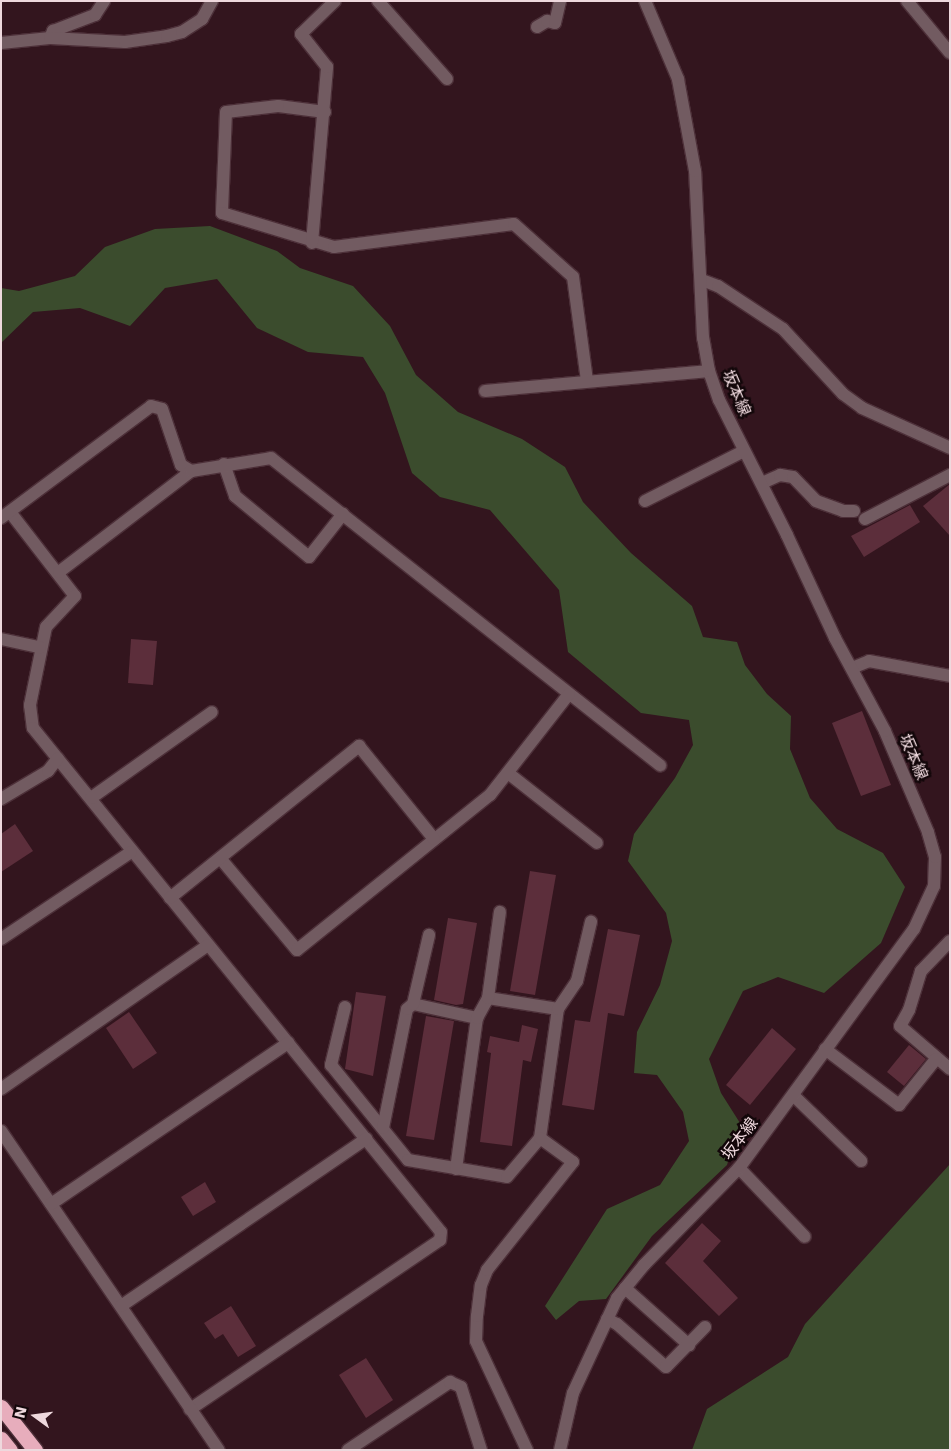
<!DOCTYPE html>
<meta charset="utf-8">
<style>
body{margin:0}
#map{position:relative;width:951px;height:1451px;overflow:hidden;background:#33151e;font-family:"DejaVu Sans","Noto Sans JP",sans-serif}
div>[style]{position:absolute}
.green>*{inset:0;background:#3b4c2d}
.building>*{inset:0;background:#5c2e3b}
.roads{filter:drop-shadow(1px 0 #4d3039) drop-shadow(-1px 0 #4d3039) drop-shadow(0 1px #4d3039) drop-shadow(0 -1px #4d3039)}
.minor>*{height:12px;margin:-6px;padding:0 6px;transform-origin:6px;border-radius:6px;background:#725b61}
.highway>*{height:15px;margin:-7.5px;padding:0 7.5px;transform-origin:7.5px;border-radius:7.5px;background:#e7adbc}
span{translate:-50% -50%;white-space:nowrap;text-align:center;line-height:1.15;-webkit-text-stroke:5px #120609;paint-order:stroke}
.street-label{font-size:16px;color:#eed8dd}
.frame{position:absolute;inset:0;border:2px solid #eed8dd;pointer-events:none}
.north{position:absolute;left:10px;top:1391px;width:50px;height:50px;-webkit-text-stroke:4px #120609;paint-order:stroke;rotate:284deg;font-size:14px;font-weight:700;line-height:20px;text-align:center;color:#eed8dd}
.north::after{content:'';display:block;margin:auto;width:18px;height:22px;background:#eed8dd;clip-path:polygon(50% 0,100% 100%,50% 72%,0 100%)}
</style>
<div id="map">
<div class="green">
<div style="clip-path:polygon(210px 226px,277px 251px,300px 268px,353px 286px,390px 326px,416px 375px,458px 412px,522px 439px,565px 467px,583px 502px,631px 553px,692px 606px,703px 637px,737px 642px,745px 665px,767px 694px,791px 716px,790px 749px,810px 798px,837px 829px,883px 853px,905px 887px,881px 943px,824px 993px,778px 977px,743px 991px,709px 1059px,721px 1093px,740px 1123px,727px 1165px,652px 1236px,606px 1299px,579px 1301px,556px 1320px,545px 1306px,607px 1209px,660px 1185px,689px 1141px,683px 1112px,657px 1075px,634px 1073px,637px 1032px,660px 985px,672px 941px,666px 913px,628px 861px,634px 834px,675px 778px,693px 745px,689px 720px,641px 713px,568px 652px,559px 590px,490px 510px,440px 497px,412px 473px,385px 393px,363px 357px,308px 352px,257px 328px,217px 279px,165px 288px,130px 326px,80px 308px,33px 312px,1px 343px,1px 288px,19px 291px,75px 276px,105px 247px,155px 229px)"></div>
<div style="clip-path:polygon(950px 1164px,950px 1450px,692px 1450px,707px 1409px,788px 1357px,805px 1324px)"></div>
</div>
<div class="building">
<div style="clip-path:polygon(950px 484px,950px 536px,923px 506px)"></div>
<div style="clip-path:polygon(910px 505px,920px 522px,864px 557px,851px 536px)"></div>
<div style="clip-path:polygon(131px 639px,157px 641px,153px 685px,128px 683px)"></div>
<div style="clip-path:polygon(862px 711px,891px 785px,861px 796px,832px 723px)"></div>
<div style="clip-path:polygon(15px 824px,33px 851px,1px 872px,1px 834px)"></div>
<div style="clip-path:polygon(530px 871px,556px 875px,535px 995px,510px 991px)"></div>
<div style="clip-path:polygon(448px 918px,477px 923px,463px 1004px,456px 1005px,434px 1000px)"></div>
<div style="clip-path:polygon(608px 929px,640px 935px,624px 1016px,608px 1013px,594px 1110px,562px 1105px,575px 1020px,590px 1022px)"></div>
<div style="clip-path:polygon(356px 992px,386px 996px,373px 1076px,345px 1069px)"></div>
<div style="clip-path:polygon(129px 1012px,157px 1053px,133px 1069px,106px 1028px)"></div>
<div style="clip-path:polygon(426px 1016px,454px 1021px,434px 1140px,406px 1136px)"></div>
<div style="clip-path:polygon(522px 1025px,538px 1029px,531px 1062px,523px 1060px,512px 1146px,480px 1142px,491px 1053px,487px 1052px,490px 1036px,519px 1042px)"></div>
<div style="clip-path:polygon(772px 1028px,796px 1049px,750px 1105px,726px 1085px)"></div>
<div style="clip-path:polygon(909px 1045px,926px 1059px,904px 1086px,887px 1072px)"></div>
<div style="clip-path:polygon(205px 1182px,216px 1202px,193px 1216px,181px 1197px)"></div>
<div style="clip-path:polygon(702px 1223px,721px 1241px,703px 1261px,738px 1298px,719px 1316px,665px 1263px)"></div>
<div style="clip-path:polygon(231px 1306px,256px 1346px,238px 1357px,223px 1334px,215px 1339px,204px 1323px)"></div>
<div style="clip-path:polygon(366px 1358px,393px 1400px,366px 1418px,339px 1375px)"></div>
</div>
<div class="roads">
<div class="minor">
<div style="left:378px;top:1px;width:104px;rotate:48.5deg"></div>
<div style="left:907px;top:1px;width:67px;rotate:50.4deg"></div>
<div style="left:537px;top:27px;width:12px;rotate:-31deg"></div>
<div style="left:547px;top:21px;width:8px;rotate:14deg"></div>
<div style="left:555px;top:23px;width:23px;rotate:-77deg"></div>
<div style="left:50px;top:38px;width:8px;rotate:-67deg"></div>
<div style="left:53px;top:31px;width:45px;rotate:-20.9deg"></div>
<div style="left:95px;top:15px;width:17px;rotate:-57deg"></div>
<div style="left:1px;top:43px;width:49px;rotate:-5.8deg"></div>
<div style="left:50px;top:38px;width:75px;rotate:3.1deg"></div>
<div style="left:125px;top:42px;width:42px;rotate:-8.1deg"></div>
<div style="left:167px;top:36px;width:16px;rotate:-15deg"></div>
<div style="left:182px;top:32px;width:24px;rotate:-33deg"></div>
<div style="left:202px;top:19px;width:21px;rotate:-61deg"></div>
<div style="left:325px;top:112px;width:47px;rotate:-172.7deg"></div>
<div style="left:278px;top:106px;width:52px;rotate:173.4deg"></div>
<div style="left:226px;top:112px;width:101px;rotate:92.3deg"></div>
<div style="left:222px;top:213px;width:117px;rotate:16.9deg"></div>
<div style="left:334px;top:247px;width:181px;rotate:-7.3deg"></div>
<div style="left:514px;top:224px;width:79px;rotate:41.9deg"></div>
<div style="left:573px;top:277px;width:104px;rotate:82.3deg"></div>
<div style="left:312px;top:243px;width:177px;rotate:-85.1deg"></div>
<div style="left:327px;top:67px;width:42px;rotate:-128.2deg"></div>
<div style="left:301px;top:34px;width:47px;rotate:-44.1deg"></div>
<div style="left:702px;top:280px;width:17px;rotate:21deg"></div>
<div style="left:718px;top:286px;width:78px;rotate:33.5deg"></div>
<div style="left:783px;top:329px;width:88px;rotate:47.3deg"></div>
<div style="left:843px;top:394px;width:24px;rotate:36deg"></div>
<div style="left:862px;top:408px;width:97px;rotate:24.4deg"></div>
<div style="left:485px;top:391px;width:225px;rotate:-5.1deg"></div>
<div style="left:224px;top:464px;width:34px;rotate:71deg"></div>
<div style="left:235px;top:496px;width:96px;rotate:39.5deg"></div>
<div style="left:309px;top:557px;width:55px;rotate:-51.7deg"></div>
<div style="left:762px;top:483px;width:20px;rotate:-24deg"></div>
<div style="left:780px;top:475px;width:13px;rotate:9deg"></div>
<div style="left:793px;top:477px;width:33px;rotate:46deg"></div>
<div style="left:816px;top:501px;width:29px;rotate:20deg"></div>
<div style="left:843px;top:511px;width:11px"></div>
<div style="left:645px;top:501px;width:111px;rotate:-26.8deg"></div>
<div style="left:10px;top:512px;width:106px;rotate:52.3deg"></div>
<div style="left:75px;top:596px;width:42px;rotate:133.1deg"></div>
<div style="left:46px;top:627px;width:80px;rotate:101.6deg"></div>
<div style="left:30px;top:705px;width:23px;rotate:83deg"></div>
<div style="left:33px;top:728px;width:648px;rotate:51.01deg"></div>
<div style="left:441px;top:1232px;width:8px;rotate:97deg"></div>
<div style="left:440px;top:1240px;width:302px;rotate:145.9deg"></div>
<div style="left:1px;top:518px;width:187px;rotate:-36.7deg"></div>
<div style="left:151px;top:406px;width:11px;rotate:15deg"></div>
<div style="left:162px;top:409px;width:59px;rotate:71.3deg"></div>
<div style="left:181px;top:465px;width:12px;rotate:31deg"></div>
<div style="left:865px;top:519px;width:96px;rotate:-27.4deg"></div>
<div style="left:59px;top:572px;width:166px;rotate:-37.4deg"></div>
<div style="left:191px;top:471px;width:81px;rotate:-9.2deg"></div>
<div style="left:271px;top:458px;width:496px;rotate:38.3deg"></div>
<div style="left:1px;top:639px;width:40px;rotate:12deg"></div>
<div style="left:852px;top:668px;width:18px;rotate:-22deg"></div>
<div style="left:869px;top:661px;width:82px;rotate:10.5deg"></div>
<div style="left:508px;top:773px;width:113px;rotate:38.2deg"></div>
<div style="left:91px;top:798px;width:148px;rotate:-35.4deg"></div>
<div style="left:1px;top:799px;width:55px;rotate:-30.8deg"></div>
<div style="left:48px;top:771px;width:16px;rotate:-52deg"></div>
<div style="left:220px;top:858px;width:120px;rotate:50.1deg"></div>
<div style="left:297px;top:950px;width:248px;rotate:-38.8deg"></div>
<div style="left:490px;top:795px;width:128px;rotate:-52deg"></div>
<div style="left:170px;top:898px;width:243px;rotate:-38.8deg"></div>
<div style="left:359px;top:746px;width:119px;rotate:51.1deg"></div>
<div style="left:1px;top:939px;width:156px;rotate:-33.8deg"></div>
<div style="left:950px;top:941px;width:42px;rotate:134deg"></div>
<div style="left:921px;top:971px;width:41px;rotate:107.1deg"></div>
<div style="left:909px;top:1010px;width:18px;rotate:119deg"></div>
<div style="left:900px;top:1026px;width:66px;rotate:40.7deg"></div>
<div style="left:488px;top:998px;width:71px;rotate:8.9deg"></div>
<div style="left:413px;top:1004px;width:66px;rotate:12.3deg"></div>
<div style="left:345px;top:1007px;width:60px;rotate:103.6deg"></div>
<div style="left:331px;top:1065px;width:122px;rotate:51deg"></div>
<div style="left:408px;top:1160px;width:100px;rotate:9.7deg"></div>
<div style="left:507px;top:1177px;width:51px;rotate:-49.8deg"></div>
<div style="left:540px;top:1138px;width:130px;rotate:-82.1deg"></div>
<div style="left:558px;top:1009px;width:34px;rotate:-56deg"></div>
<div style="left:577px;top:981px;width:61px;rotate:-76.7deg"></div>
<div style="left:825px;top:1049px;width:93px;rotate:37.1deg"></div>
<div style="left:899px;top:1105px;width:59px;rotate:-51.2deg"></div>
<div style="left:1px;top:1089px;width:252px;rotate:-34.8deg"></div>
<div style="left:793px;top:1095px;width:95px;rotate:44.1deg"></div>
<div style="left:383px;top:1128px;width:121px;rotate:-78.6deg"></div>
<div style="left:407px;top:1009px;width:8px;rotate:-40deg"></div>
<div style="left:413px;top:1004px;width:71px;rotate:-76.9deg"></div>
<div style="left:1px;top:1131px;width:386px;rotate:55.7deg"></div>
<div style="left:739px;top:1168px;width:95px;rotate:46.3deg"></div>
<div style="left:456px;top:1169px;width:152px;rotate:-82.1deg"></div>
<div style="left:477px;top:1018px;width:23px;rotate:-61deg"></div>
<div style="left:488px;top:998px;width:87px;rotate:-82.1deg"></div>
<div style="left:51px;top:1204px;width:287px;rotate:-34.2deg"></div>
<div style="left:625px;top:1288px;width:86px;rotate:41.7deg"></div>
<div style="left:121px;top:1306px;width:297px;rotate:-34.3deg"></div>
<div style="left:607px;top:1319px;width:11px;rotate:27deg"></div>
<div style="left:617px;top:1324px;width:65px;rotate:41.3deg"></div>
<div style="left:666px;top:1367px;width:56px;rotate:-45.7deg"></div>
<div style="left:348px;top:1450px;width:123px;rotate:-33.7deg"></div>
<div style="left:450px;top:1382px;width:12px;rotate:24deg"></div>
<div style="left:461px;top:1387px;width:66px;rotate:72.4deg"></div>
<div style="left:527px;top:1450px;width:120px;rotate:-115.1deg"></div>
<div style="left:476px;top:1341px;width:25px;rotate:-88deg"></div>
<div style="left:477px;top:1316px;width:31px;rotate:-83deg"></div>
<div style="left:481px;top:1285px;width:16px;rotate:-68deg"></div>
<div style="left:487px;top:1270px;width:138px;rotate:-51.5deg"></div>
<div style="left:573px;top:1162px;width:41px;rotate:-144deg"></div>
<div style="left:560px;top:1450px;width:58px;rotate:-77.2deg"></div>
<div style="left:573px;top:1393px;width:105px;rotate:-65.1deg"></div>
<div style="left:617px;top:1298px;width:43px;rotate:-50.7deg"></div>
<div style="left:644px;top:1265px;width:136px;rotate:-45.6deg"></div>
<div style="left:739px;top:1168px;width:296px;rotate:-53.8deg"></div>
<div style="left:914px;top:929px;width:47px;rotate:-65.1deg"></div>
<div style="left:934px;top:886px;width:29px;rotate:-88deg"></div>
<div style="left:935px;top:857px;width:26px;rotate:-106deg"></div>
<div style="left:928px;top:832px;width:110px;rotate:-113.1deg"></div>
<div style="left:885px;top:731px;width:106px;rotate:-118.3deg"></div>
<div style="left:835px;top:638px;width:114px;rotate:-115deg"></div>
<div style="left:787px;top:535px;width:151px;rotate:-116.7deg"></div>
<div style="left:719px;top:400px;width:31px;rotate:-109deg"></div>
<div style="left:709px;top:371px;width:34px;rotate:-100deg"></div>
<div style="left:703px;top:338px;width:167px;rotate:-92.7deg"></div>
<div style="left:695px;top:171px;width:94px;rotate:-100.5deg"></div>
<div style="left:678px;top:79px;width:85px;rotate:-112.9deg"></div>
</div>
<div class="highway">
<div style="left:1px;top:1407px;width:55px;rotate:51.7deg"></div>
<div style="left:1px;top:1439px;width:14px;rotate:51deg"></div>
</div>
</div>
<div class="street-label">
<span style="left:736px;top:393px;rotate:67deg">坂本線</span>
<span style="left:913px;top:757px;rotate:67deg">坂本線</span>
<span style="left:740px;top:1139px;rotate:-53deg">坂本線</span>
</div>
<div class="frame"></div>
<div class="north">N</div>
</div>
